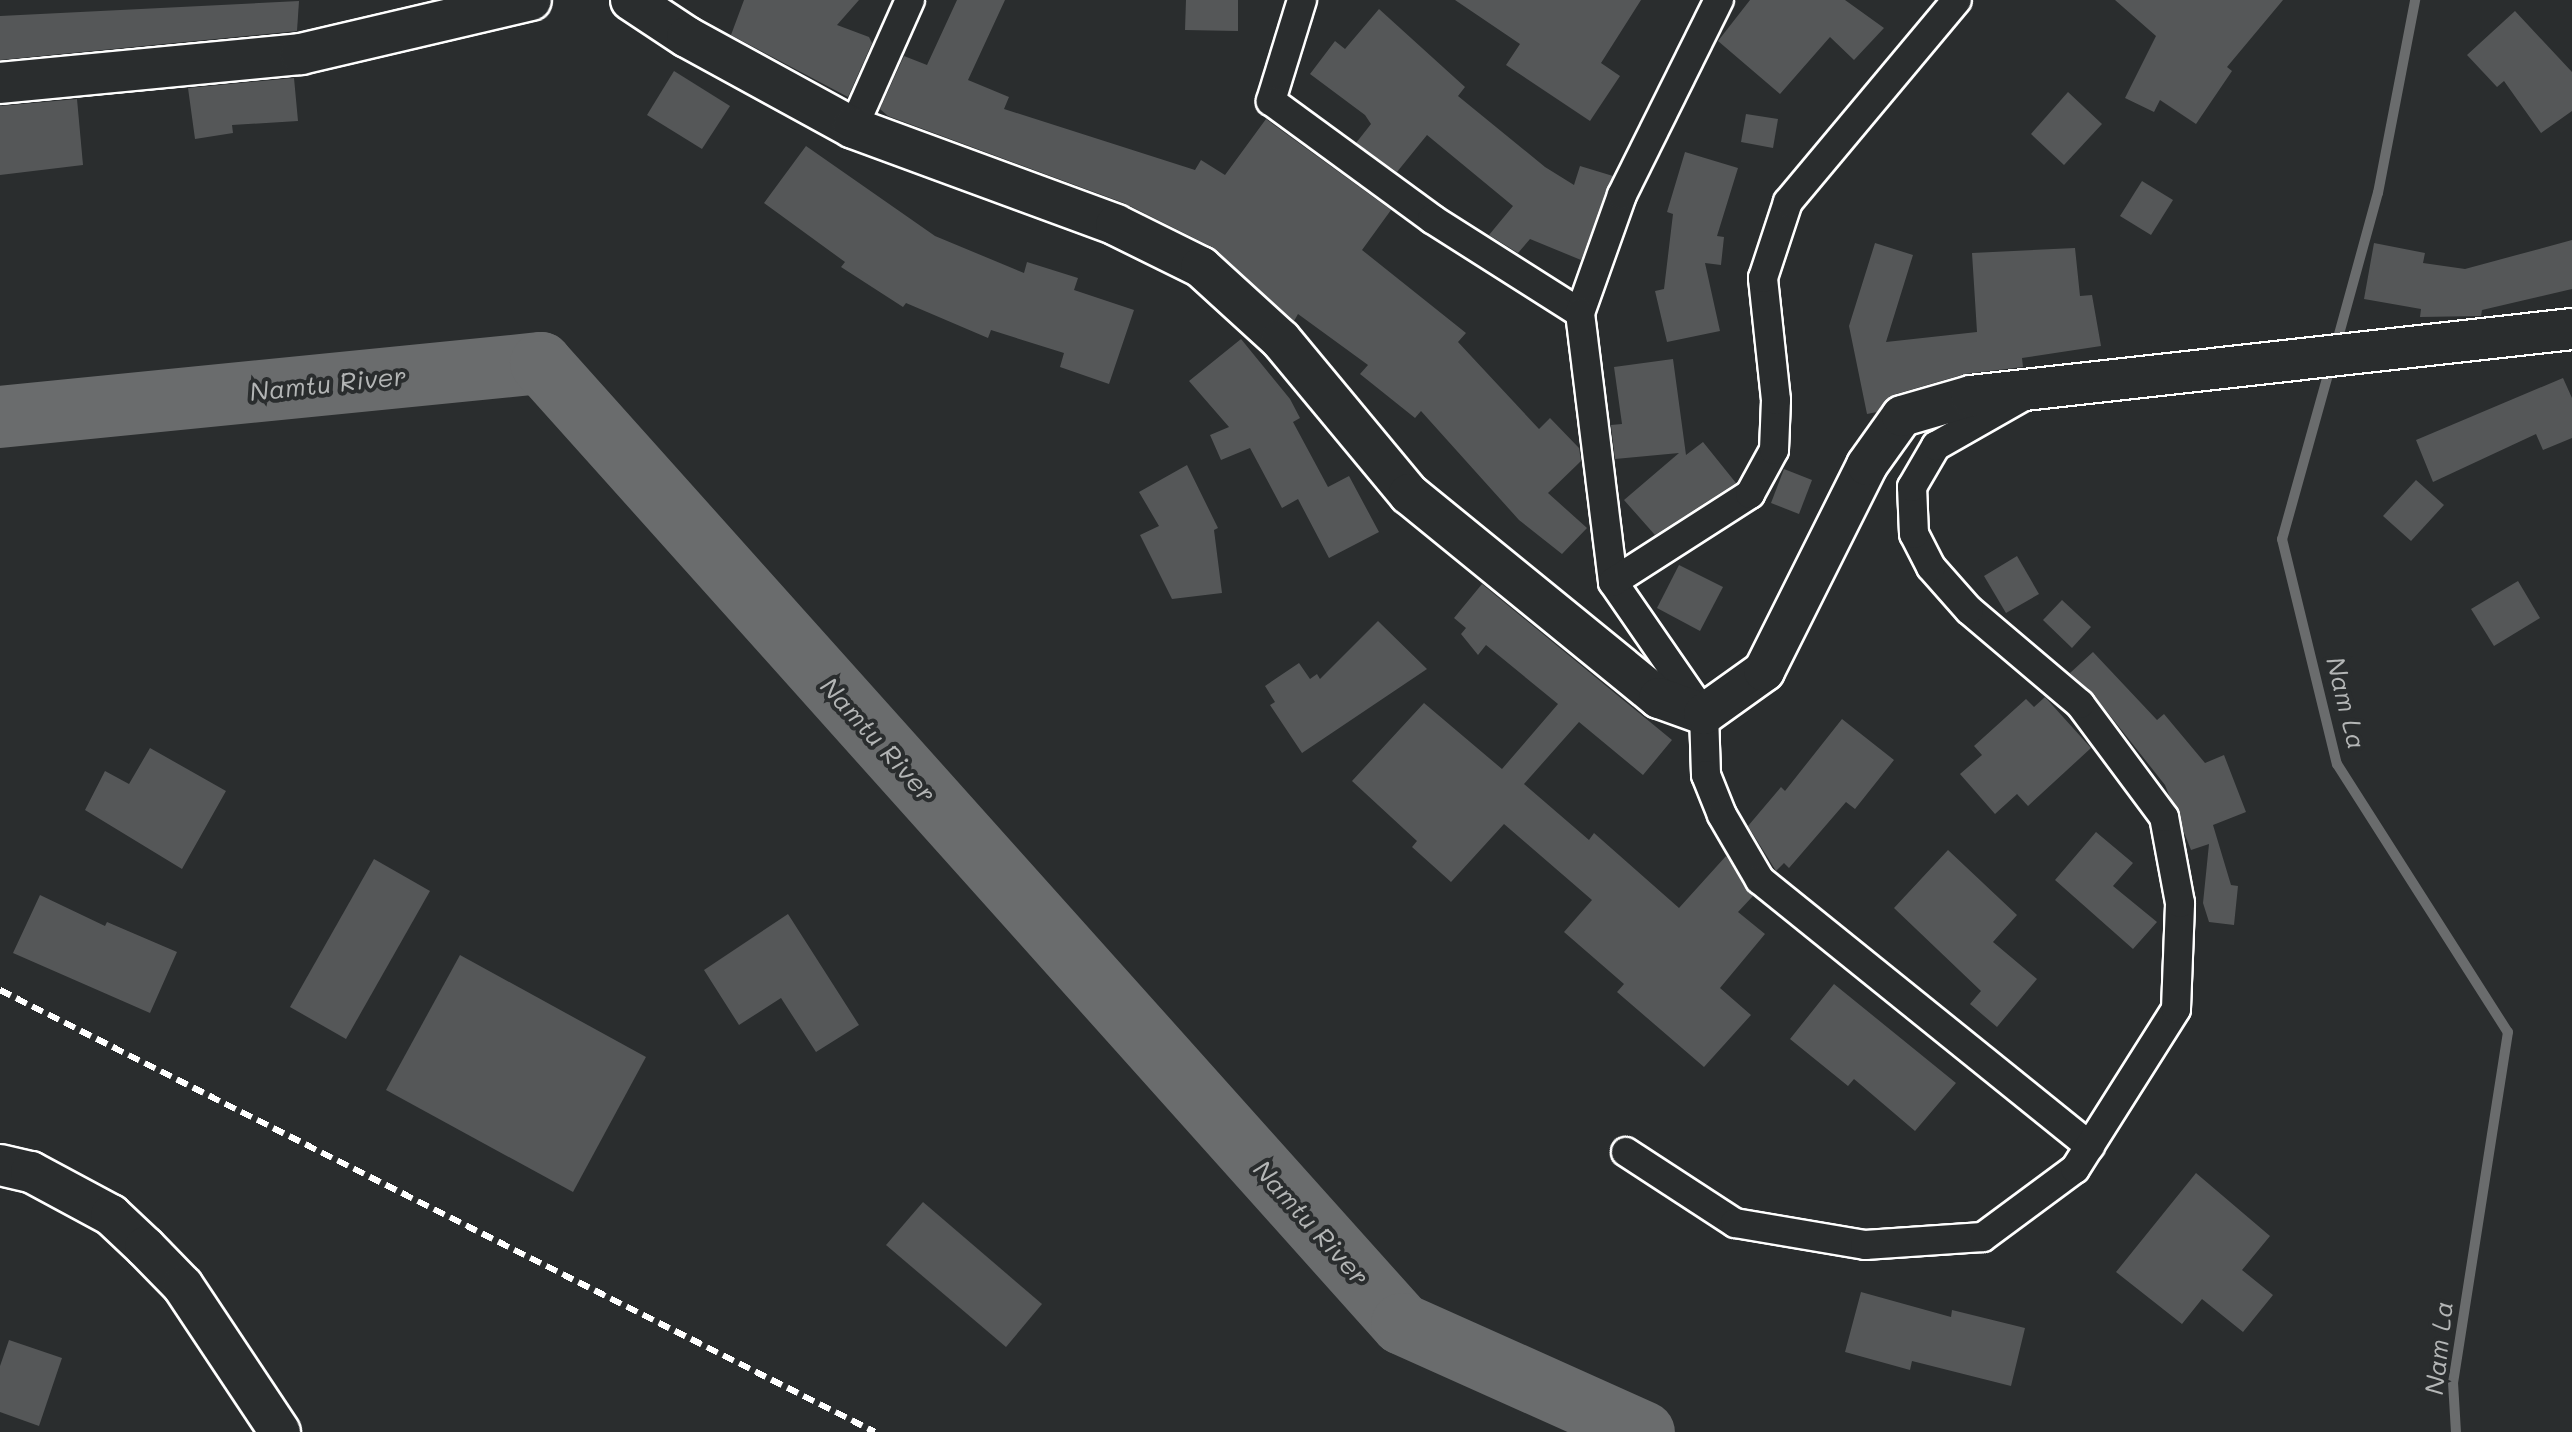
<!DOCTYPE html>
<style>
body{margin:0}
#map{position:relative;width:2572px;height:1432px;overflow:hidden;background:#2a2d2e;font-family:Mali,sans-serif}
div>[style]{position:absolute}
.stream>*{height:10px;margin:-5px;padding:0 5px;transform-origin:5px;border-radius:5px;background:#6a6c6d}
.river>*{height:62px;margin:-31px;padding:0 31px;transform-origin:31px;border-radius:31px;background:#6a6c6d}
.building>*{inset:0;background:#555758}
.roads{filter:drop-shadow(2px 0 #fff) drop-shadow(-2px 0 #fff) drop-shadow(0 2px #fff) drop-shadow(0 -2px #fff)}
.street>*{height:28px;margin:-14px;padding:0 14px;transform-origin:14px;border-radius:14px;background:#2a2d2e}
.secondary>*{height:40px;margin:-20px;padding:0 20px;transform-origin:20px;border-radius:20px;background:#2a2d2e}
.rail>*{height:6px;margin-top:-3px;transform-origin:0;background:repeating-linear-gradient(90deg,#fff 0 12px,transparent 0 18px)}
span{translate:-50% -50%;white-space:nowrap;text-align:center;line-height:1.15;-webkit-text-stroke:8px #2a2d2e;paint-order:stroke}
.water-label{font-size:26px;color:#b4b6b6;font-style:italic}
</style>
<div id="map">
<div class="stream">
<div style="left:2336px;top:345px;width:158px;rotate:-74.6deg"></div>
<div style="left:2378px;top:193px;width:197px;rotate:-79.1deg"></div>
<div style="left:2331px;top:364px;width:182px;rotate:105.6deg"></div>
<div style="left:2282px;top:539px;width:232px;rotate:76.3deg"></div>
<div style="left:2337px;top:764px;width:318px;rotate:57.5deg"></div>
<div style="left:2508px;top:1032px;width:354px;rotate:98.9deg"></div>
<div style="left:2453px;top:1382px;width:50px;rotate:86.6deg"></div>
</div>
<div class="river">
<div style="left:0;top:417px;width:544px;rotate:-5.7deg"></div>
<div style="left:541px;top:363px;width:1290px;rotate:48.14deg"></div>
<div style="left:1402px;top:1324px;width:265px;rotate:24.1deg"></div>
</div>
<div class="building">
<div style="clip-path:polygon(744px 0,859px 0,837px 25px,869px 37px,872px 43px,848px 97px,731px 35px)"></div>
<div style="clip-path:polygon(957px 0,1005px 0,968px 80px,1009px 97px,1004px 109px,1195px 170px,1201px 160px,1225px 175px,1266px 119px,1391px 210px,1362px 250px,1466px 333px,1458px 342px,1539px 429px,1550px 418px,1579px 448px,1581px 461px,1548px 493px,1587px 528px,1562px 554px,1519px 520px,1421px 411px,1415px 418px,1360px 374px,1368px 365px,1298px 314px,1294px 321px,1212px 247px,1124px 203px,888px 116px,880px 109px,904px 56px,927px 65px)"></div>
<div style="clip-path:polygon(1186px 0,1238px 0,1238px 31px,1185px 30px)"></div>
<div style="clip-path:polygon(1455px 0,1641px 0,1601px 63px,1620px 76px,1590px 121px,1506px 65px,1520px 44px)"></div>
<div style="clip-path:polygon(1750px 0,1845px 0,1884px 28px,1854px 60px,1830px 37px,1780px 94px,1718px 41px)"></div>
<div style="clip-path:polygon(2115px 0,2283px 0,2227px 67px,2232px 71px,2196px 124px,2160px 100px,2154px 112px,2125px 98px,2156px 36px)"></div>
<div style="clip-path:polygon(299px 1px,297px 31px,0 60px,0 16px)"></div>
<div style="clip-path:polygon(1379px 9px,1465px 87px,1458px 96px,1545px 167px,1574px 185px,1580px 166px,1613px 176px,1581px 260px,1530px 239px,1518px 253px,1489px 235px,1513px 206px,1427px 135px,1397px 172px,1356px 143px,1371px 124px,1365px 115px,1310px 74px,1335px 41px,1345px 49px)"></div>
<div style="clip-path:polygon(2515px 11px,2572px 72px,2572px 111px,2541px 133px,2504px 81px,2497px 87px,2467px 55px)"></div>
<div style="clip-path:polygon(674px 71px,730px 106px,702px 149px,647px 115px)"></div>
<div style="clip-path:polygon(294px 78px,298px 121px,232px 125px,233px 133px,195px 139px,188px 88px)"></div>
<div style="clip-path:polygon(2068px 92px,2102px 124px,2064px 165px,2031px 134px)"></div>
<div style="clip-path:polygon(77px 99px,83px 165px,0 175px,0 106px)"></div>
<div style="clip-path:polygon(1746px 114px,1778px 119px,1773px 148px,1741px 142px)"></div>
<div style="clip-path:polygon(806px 146px,935px 236px,1024px 273px,1027px 262px,1078px 278px,1074px 290px,1134px 310px,1109px 384px,1060px 367px,1064px 353px,991px 330px,988px 338px,906px 303px,903px 307px,841px 267px,845px 262px,764px 203px)"></div>
<div style="clip-path:polygon(1685px 152px,1738px 168px,1717px 236px,1724px 237px,1721px 265px,1705px 263px,1720px 331px,1667px 342px,1655px 291px,1664px 289px,1673px 214px,1667px 212px)"></div>
<div style="clip-path:polygon(2142px 181px,2173px 200px,2151px 235px,2120px 216px)"></div>
<div style="clip-path:polygon(2572px 240px,2572px 289px,2482px 310px,2481px 316px,2420px 317px,2421px 309px,2364px 299px,2374px 243px,2425px 253px,2423px 263px,2465px 269px)"></div>
<div style="clip-path:polygon(1875px 243px,1913px 255px,1886px 342px,1977px 332px,1972px 253px,2075px 248px,2080px 296px,2092px 295px,2101px 346px,2022px 358px,2023px 367px,1965px 374px,1896px 394px,1877px 412px,1867px 414px,1849px 326px)"></div>
<div style="clip-path:polygon(1241px 339px,1290px 399px,1300px 418px,1293px 422px,1328px 487px,1349px 476px,1379px 532px,1329px 558px,1298px 499px,1282px 508px,1250px 448px,1221px 460px,1210px 435px,1229px 427px,1189px 381px)"></div>
<div style="clip-path:polygon(1673px 359px,1686px 455px,1703px 442px,1736px 483px,1655px 535px,1624px 500px,1679px 453px,1615px 459px,1611px 425px,1622px 424px,1614px 367px)"></div>
<div style="clip-path:polygon(2563px 378px,2572px 398px,2572px 438px,2543px 450px,2536px 434px,2433px 482px,2416px 440px)"></div>
<div style="clip-path:polygon(1187px 465px,1218px 528px,1214px 530px,1222px 593px,1172px 599px,1140px 535px,1159px 526px,1139px 492px)"></div>
<div style="clip-path:polygon(1784px 469px,1812px 480px,1799px 514px,1771px 503px)"></div>
<div style="clip-path:polygon(2416px 480px,2444px 505px,2411px 541px,2383px 516px)"></div>
<div style="clip-path:polygon(2017px 556px,2039px 594px,2006px 613px,1984px 576px)"></div>
<div style="clip-path:polygon(1679px 565px,1723px 587px,1700px 631px,1657px 608px)"></div>
<div style="clip-path:polygon(2518px 581px,2540px 618px,2494px 646px,2471px 609px)"></div>
<div style="clip-path:polygon(1482px 584px,1672px 740px,1643px 775px,1579px 722px,1524px 784px,1589px 840px,1594px 833px,1679px 908px,1726px 856px,1753px 896px,1738px 912px,1765px 934px,1720px 988px,1751px 1015px,1704px 1067px,1617px 992px,1624px 984px,1564px 932px,1592px 900px,1504px 824px,1451px 882px,1412px 847px,1417px 841px,1352px 781px,1424px 703px,1502px 769px,1558px 704px,1486px 645px,1478px 655px,1461px 634px,1466px 628px,1454px 618px)"></div>
<div style="clip-path:polygon(2062px 600px,2091px 627px,2072px 648px,2043px 620px)"></div>
<div style="clip-path:polygon(1378px 621px,1427px 669px,1302px 753px,1270px 705px,1275px 702px,1265px 686px,1299px 663px,1310px 679px,1317px 674px,1320px 679px)"></div>
<div style="clip-path:polygon(2093px 652px,2157px 720px,2164px 714px,2205px 763px,2224px 755px,2246px 812px,2213px 825px,2231px 885px,2238px 886px,2234px 925px,2209px 922px,2203px 903px,2209px 844px,2191px 850px,2165px 785px,2093px 694px,2070px 673px)"></div>
<div style="clip-path:polygon(2045px 697px,2091px 748px,2028px 806px,2017px 794px,1995px 814px,1960px 774px,1982px 755px,1974px 746px,2026px 699px,2034px 707px)"></div>
<div style="clip-path:polygon(1842px 719px,1894px 760px,1855px 809px,1846px 802px,1789px 868px,1784px 863px,1776px 871px,1748px 826px,1781px 787px,1785px 791px)"></div>
<div style="clip-path:polygon(150px 748px,226px 791px,182px 869px,85px 810px,105px 771px,129px 784px)"></div>
<div style="clip-path:polygon(2096px 832px,2133px 863px,2113px 886px,2157px 922px,2133px 949px,2055px 880px)"></div>
<div style="clip-path:polygon(1948px 850px,2017px 915px,1993px 942px,2037px 979px,1997px 1027px,1970px 1004px,1981px 991px,1894px 908px)"></div>
<div style="clip-path:polygon(374px 859px,430px 891px,346px 1039px,290px 1007px)"></div>
<div style="clip-path:polygon(40px 895px,105px 926px,107px 922px,177px 952px,150px 1013px,13px 953px)"></div>
<div style="clip-path:polygon(788px 914px,859px 1025px,816px 1052px,781px 998px,739px 1025px,704px 970px)"></div>
<div style="clip-path:polygon(460px 955px,646px 1057px,573px 1192px,386px 1090px)"></div>
<div style="clip-path:polygon(1834px 984px,1956px 1083px,1915px 1131px,1854px 1079px,1848px 1086px,1790px 1039px)"></div>
<div style="clip-path:polygon(2196px 1173px,2270px 1236px,2242px 1270px,2273px 1295px,2243px 1332px,2202px 1299px,2182px 1324px,2116px 1272px)"></div>
<div style="clip-path:polygon(923px 1202px,1042px 1304px,1006px 1347px,886px 1245px)"></div>
<div style="clip-path:polygon(1861px 1292px,1951px 1317px,1952px 1310px,2025px 1328px,2011px 1386px,1912px 1361px,1910px 1370px,1845px 1352px)"></div>
<div style="clip-path:polygon(9px 1340px,62px 1358px,39px 1426px,0 1412px,0 1366px)"></div>
</div>
<div class="roads">
<div class="street">
<div style="left:1302px;top:0;width:106px;rotate:107.1deg"></div>
<div style="left:1271px;top:101px;width:200px;rotate:36.2deg"></div>
<div style="left:1432px;top:219px;width:175px;rotate:32.4deg"></div>
<div style="left:1580px;top:313px;width:125px;rotate:-70.4deg"></div>
<div style="left:1622px;top:195px;width:218px;rotate:-63.6deg"></div>
<div style="left:853px;top:128px;width:140px;rotate:-66deg"></div>
<div style="left:1580px;top:313px;width:271px;rotate:83deg"></div>
<div style="left:1613px;top:582px;width:160px;rotate:55.4deg"></div>
<div style="left:1704px;top:714px;width:61px;rotate:88.1deg"></div>
<div style="left:1706px;top:775px;width:43px;rotate:68.2deg"></div>
<div style="left:1722px;top:815px;width:75px;rotate:59.7deg"></div>
<div style="left:1760px;top:880px;width:424px;rotate:38.9deg"></div>
<div style="left:1613px;top:582px;width:163px;rotate:-32.7deg"></div>
<div style="left:1750px;top:494px;width:50px;rotate:-61.4deg"></div>
<div style="left:1774px;top:450px;width:50px;rotate:-87.7deg"></div>
<div style="left:1776px;top:400px;width:123px;rotate:-96.1deg"></div>
<div style="left:1763px;top:278px;width:80px;rotate:-71.8deg"></div>
<div style="left:1788px;top:202px;width:263px;rotate:-50.1deg"></div>
<div style="left:1626px;top:1152px;width:130px;rotate:33.1deg"></div>
<div style="left:1735px;top:1223px;width:132px;rotate:9.6deg"></div>
<div style="left:1865px;top:1245px;width:118px;rotate:-3.9deg"></div>
<div style="left:1983px;top:1237px;width:114px;rotate:-36.5deg"></div>
<div style="left:2075px;top:1169px;width:189px;rotate:-57.7deg"></div>
<div style="left:2176px;top:1009px;width:106px;rotate:-87.8deg"></div>
<div style="left:2180px;top:903px;width:87px;rotate:-100.5deg"></div>
<div style="left:2164px;top:817px;width:141px;rotate:-126.6deg"></div>
<div style="left:2080px;top:704px;width:145px;rotate:-139.7deg"></div>
<div style="left:1969px;top:610px;width:57px;rotate:-131.5deg"></div>
<div style="left:1931px;top:567px;width:37px;rotate:-117deg"></div>
<div style="left:1914px;top:534px;width:47px;rotate:-92.4deg"></div>
<div style="left:1912px;top:487px;width:48px;rotate:-59.7deg"></div>
<div style="left:1936px;top:446px;width:101px;rotate:-29.6deg"></div>
</div>
<div class="secondary">
<div style="left:631px;top:0;width:67px;rotate:33.5deg"></div>
<div style="left:687px;top:37px;width:189px;rotate:28.7deg"></div>
<div style="left:853px;top:128px;width:280px;rotate:20.2deg"></div>
<div style="left:1116px;top:225px;width:95px;rotate:26.3deg"></div>
<div style="left:1201px;top:267px;width:108px;rotate:42.4deg"></div>
<div style="left:1281px;top:340px;width:200px;rotate:50.3deg"></div>
<div style="left:1409px;top:494px;width:323px;rotate:39.2deg"></div>
<div style="left:1659px;top:698px;width:48px;rotate:19.6deg"></div>
<div style="left:1704px;top:714px;width:74px;rotate:-35.6deg"></div>
<div style="left:1764px;top:671px;width:230px;rotate:-63.4deg"></div>
<div style="left:1867px;top:465px;width:60px;rotate:-54.5deg"></div>
<div style="left:1902px;top:416px;width:72px;rotate:-16.2deg"></div>
<div style="left:1971px;top:396px;width:605px;rotate:-6.36deg"></div>
<div style="left:0;top:83px;width:302px;rotate:-5.5deg"></div>
<div style="left:301px;top:54px;width:236px;rotate:-13.2deg"></div>
<div style="left:0;top:1165px;width:32px;rotate:13deg"></div>
<div style="left:31px;top:1172px;width:91px;rotate:28.3deg"></div>
<div style="left:111px;top:1215px;width:47px;rotate:43.3deg"></div>
<div style="left:145px;top:1247px;width:54px;rotate:45.7deg"></div>
<div style="left:183px;top:1286px;width:175px;rotate:56.4deg"></div>
</div>
</div>
<div class="rail">
<div style="left:0;top:990px;width:980px;rotate:26.8deg"></div>
</div>
<div class="water-label">
<span style="left:328px;top:384px;rotate:-6deg">Namtu River</span>
<span style="left:2346px;top:703px;rotate:76deg">Nam La</span>
<span style="left:878px;top:740px;rotate:48deg">Namtu River</span>
<span style="left:1311px;top:1223px;rotate:48deg">Namtu River</span>
<span style="left:2439px;top:1348px;rotate:-84deg">Nam La</span>
</div>
</div>
